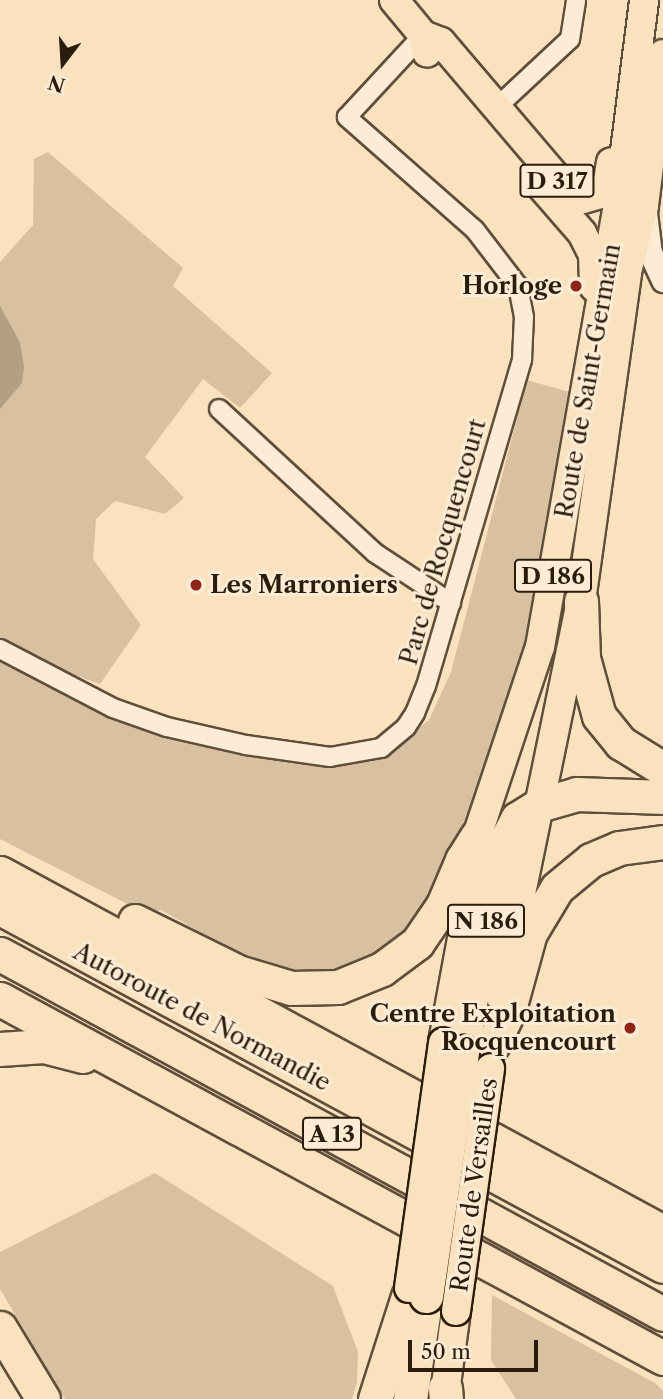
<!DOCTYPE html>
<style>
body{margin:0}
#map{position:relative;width:663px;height:1399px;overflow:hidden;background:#fbe2bf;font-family:"Libre Caslon Text",serif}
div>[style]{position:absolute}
.green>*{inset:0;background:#d8c0a1}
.water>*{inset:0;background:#b59f82}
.roads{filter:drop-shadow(2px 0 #604e3a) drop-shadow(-2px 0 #604e3a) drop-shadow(0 2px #604e3a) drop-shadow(0 -2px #604e3a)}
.minor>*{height:18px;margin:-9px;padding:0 9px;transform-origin:9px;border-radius:9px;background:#fcecd5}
.tertiary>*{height:23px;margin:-11.5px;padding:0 11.5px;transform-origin:11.5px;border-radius:11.5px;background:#fcecd5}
.primary>*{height:28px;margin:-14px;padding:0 14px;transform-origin:14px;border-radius:14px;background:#fbe2bf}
.motorway>*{height:33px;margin:-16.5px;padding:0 16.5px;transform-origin:16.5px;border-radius:16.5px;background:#fbe2bf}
.bridges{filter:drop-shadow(2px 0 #2c1c0d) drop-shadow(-2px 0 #2c1c0d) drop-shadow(0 2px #2c1c0d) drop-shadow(0 -2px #2c1c0d)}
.primary-bridge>*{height:28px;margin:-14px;padding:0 14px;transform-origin:14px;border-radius:14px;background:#fbe2bf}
.motorway-bridge>*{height:33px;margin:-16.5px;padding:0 16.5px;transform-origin:16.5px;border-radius:16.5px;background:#fbe2bf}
.dots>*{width:19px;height:19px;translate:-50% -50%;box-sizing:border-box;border:4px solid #fcecd5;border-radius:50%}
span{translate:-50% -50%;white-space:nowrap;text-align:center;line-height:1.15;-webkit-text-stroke:6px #fcecd5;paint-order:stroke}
.shield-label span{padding:2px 5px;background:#fcecd5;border:2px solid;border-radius:5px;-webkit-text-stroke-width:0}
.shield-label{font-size:23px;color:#2c1c0d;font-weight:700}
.poi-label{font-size:24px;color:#2c1c0d;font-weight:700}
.right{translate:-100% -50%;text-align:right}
.left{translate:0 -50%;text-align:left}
.street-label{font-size:24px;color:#2c1c0d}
.north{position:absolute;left:28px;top:28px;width:70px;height:70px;-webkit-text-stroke:5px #fcecd5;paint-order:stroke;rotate:197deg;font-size:19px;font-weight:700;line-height:28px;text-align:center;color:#2c1c0d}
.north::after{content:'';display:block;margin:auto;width:24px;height:32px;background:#2c1c0d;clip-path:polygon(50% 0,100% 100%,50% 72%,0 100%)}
.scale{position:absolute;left:408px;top:1340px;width:130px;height:32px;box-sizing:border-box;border:4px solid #2c1c0d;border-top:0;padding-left:9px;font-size:21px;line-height:24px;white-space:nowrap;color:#2c1c0d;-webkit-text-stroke:5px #fcecd5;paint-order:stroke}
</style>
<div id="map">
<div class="green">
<div style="clip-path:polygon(48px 152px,183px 268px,173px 286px,272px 373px,240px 408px,203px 379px,145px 457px,184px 498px,165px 514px,115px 501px,96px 519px,93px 559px,141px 625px,100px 684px,62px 671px,0 639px,0 262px,33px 225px,34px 159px)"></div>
<div style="clip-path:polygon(527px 380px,580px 395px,542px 582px,491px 766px,434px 901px,371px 961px,307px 975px,255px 963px,161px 910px,145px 913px,0 839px,0 661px,75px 698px,196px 742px,330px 759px,394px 747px,429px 720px,451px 672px)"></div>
<div style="clip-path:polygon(155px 1173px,333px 1286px,358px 1352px,357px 1382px,352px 1399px,65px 1399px,0 1289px,0 1252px)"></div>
<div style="clip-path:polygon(492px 1295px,655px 1383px,663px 1391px,663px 1399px,516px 1399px,491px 1360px)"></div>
</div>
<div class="water">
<div style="clip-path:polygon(0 306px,20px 342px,24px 366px,22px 383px,0 409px)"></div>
</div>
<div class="roads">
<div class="minor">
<div style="left:497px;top:107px;width:100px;rotate:-43deg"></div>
<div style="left:570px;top:39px;width:39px;rotate:-81deg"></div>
<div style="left:219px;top:409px;width:212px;rotate:42.7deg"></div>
<div style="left:375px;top:553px;width:91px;rotate:33.3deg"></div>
<div style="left:0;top:649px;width:127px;rotate:27.6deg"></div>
<div style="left:113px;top:708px;width:57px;rotate:19.4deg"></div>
<div style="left:167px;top:727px;width:81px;rotate:12.8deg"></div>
<div style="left:246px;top:745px;width:85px;rotate:8.1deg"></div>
<div style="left:330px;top:757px;width:52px;rotate:-10deg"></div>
<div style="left:381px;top:748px;width:33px;rotate:-40deg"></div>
<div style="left:406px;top:727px;width:17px;rotate:-57deg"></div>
<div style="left:415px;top:713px;width:29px;rotate:-68deg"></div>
<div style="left:426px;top:686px;width:341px;rotate:-73.6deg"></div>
<div style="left:522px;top:359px;width:42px;rotate:-87.3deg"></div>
<div style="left:524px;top:317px;width:32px;rotate:-101deg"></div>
<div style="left:518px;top:286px;width:71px;rotate:-127.5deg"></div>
<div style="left:475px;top:230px;width:171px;rotate:-138.6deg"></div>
<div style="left:347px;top:117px;width:112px;rotate:-47.2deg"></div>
</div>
<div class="tertiary">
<div style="left:645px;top:213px;width:39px;rotate:83deg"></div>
<div style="left:650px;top:252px;width:31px;rotate:65deg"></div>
</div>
<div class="primary">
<div style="left:394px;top:0;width:45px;rotate:50.4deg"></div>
<div style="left:423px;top:35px;width:18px;rotate:77deg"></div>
<div style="left:423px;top:35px;width:19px;rotate:21deg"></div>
<div style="left:441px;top:42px;width:202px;rotate:49.6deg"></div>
<div style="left:572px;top:196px;width:11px;rotate:15deg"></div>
<div style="left:583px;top:199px;width:19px;rotate:-16deg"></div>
<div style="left:601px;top:194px;width:15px;rotate:-62deg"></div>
<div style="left:608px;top:181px;width:19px;rotate:-81deg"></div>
<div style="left:542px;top:187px;width:61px;rotate:49deg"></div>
<div style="left:582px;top:233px;width:25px;rotate:63deg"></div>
<div style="left:593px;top:255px;width:32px;rotate:88deg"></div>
<div style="left:500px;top:996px;width:403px;rotate:-78.4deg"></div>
<div style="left:581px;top:601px;width:332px;rotate:-82deg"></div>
<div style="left:627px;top:272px;width:68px;rotate:-75.6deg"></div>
<div style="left:644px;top:206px;width:153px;rotate:-82.9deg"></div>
<div style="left:443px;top:1042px;width:183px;rotate:-79.6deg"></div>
<div style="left:476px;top:862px;width:26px;rotate:-88deg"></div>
<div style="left:477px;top:836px;width:199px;rotate:-71.6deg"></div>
<div style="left:540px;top:647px;width:463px;rotate:-80deg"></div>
<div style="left:620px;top:191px;width:193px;rotate:-82.8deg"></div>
<div style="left:444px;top:1399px;width:89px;rotate:-82.2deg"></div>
</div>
<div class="motorway">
<div style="left:581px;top:601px;width:57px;rotate:88deg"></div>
<div style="left:583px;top:658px;width:60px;rotate:74.6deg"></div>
<div style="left:599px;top:716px;width:35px;rotate:51deg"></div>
<div style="left:621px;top:743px;width:49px;rotate:31.8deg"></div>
<div style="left:0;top:873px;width:754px;rotate:28.43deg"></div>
<div style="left:0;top:908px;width:753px;rotate:28.37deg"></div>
<div style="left:135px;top:921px;width:115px;rotate:26.3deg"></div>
<div style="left:238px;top:972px;width:55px;rotate:16.8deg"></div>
<div style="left:291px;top:988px;width:47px;rotate:-1.2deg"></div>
<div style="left:338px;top:987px;width:48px;rotate:-22.2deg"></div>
<div style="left:382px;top:969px;width:44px;rotate:-36.6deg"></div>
<div style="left:417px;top:943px;width:46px;rotate:-55.6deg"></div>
<div style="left:443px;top:905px;width:49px;rotate:-67.1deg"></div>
<div style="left:462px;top:860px;width:28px;rotate:-58deg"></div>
<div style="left:0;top:954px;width:754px;rotate:28.5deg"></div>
<div style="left:0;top:999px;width:754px;rotate:28.43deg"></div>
<div style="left:493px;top:1044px;width:38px;rotate:-65deg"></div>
<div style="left:509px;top:1009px;width:79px;rotate:-74.6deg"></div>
<div style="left:530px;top:933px;width:52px;rotate:-59deg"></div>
<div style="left:557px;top:888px;width:44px;rotate:-39.5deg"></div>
<div style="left:591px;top:860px;width:30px;rotate:-23deg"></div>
<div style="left:619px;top:848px;width:44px;rotate:-7.8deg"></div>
<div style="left:0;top:1049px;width:44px;rotate:-3.9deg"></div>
<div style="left:44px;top:1046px;width:40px;rotate:14.4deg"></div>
<div style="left:462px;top:1052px;width:104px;rotate:-80.6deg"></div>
<div style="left:479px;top:949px;width:112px;rotate:-76.1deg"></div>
<div style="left:506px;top:840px;width:24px;rotate:-62deg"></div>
<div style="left:517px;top:819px;width:26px;rotate:-32deg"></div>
<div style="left:539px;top:805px;width:40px;rotate:-16deg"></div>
<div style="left:577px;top:794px;width:86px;rotate:2deg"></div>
<div style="left:0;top:1328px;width:83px;rotate:58.8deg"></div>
<div style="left:445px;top:1388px;width:11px;rotate:85deg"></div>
<div style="left:375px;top:1399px;width:108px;rotate:-72.2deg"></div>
<div style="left:410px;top:1399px;width:104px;rotate:-81.2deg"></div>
</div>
</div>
<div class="bridges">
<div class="primary-bridge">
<div style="left:409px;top:1288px;width:248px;rotate:-82.1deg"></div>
<div style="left:456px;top:1311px;width:245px;rotate:-82deg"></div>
</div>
<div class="motorway-bridge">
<div style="left:426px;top:1296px;width:247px;rotate:-81.6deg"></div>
</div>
</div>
<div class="dots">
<div style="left:576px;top:286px;background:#8f2418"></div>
<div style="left:196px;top:585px;background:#8f2418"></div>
<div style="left:630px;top:1028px;background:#8f2418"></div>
</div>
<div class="shield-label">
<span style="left:557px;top:181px">D 317</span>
<span style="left:553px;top:576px">D 186</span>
<span style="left:486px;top:921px">N 186</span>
<span style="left:332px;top:1134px">A 13</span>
</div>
<div class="poi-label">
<span class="right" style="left:562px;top:286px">Horloge</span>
<span class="left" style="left:210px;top:585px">Les Marroniers</span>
<span class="right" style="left:616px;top:1028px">Centre Exploitation<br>Rocquencourt</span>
</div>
<div class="street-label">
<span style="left:588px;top:381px;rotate:-80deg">Route de Saint-Germain</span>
<span style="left:443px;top:542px;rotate:-74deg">Parc de Rocquencourt</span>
<span style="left:202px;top:1017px;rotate:28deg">Autoroute de Normandie</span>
<span style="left:474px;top:1185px;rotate:-82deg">Route de Versailles</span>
</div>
<div class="north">N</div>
<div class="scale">50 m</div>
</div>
